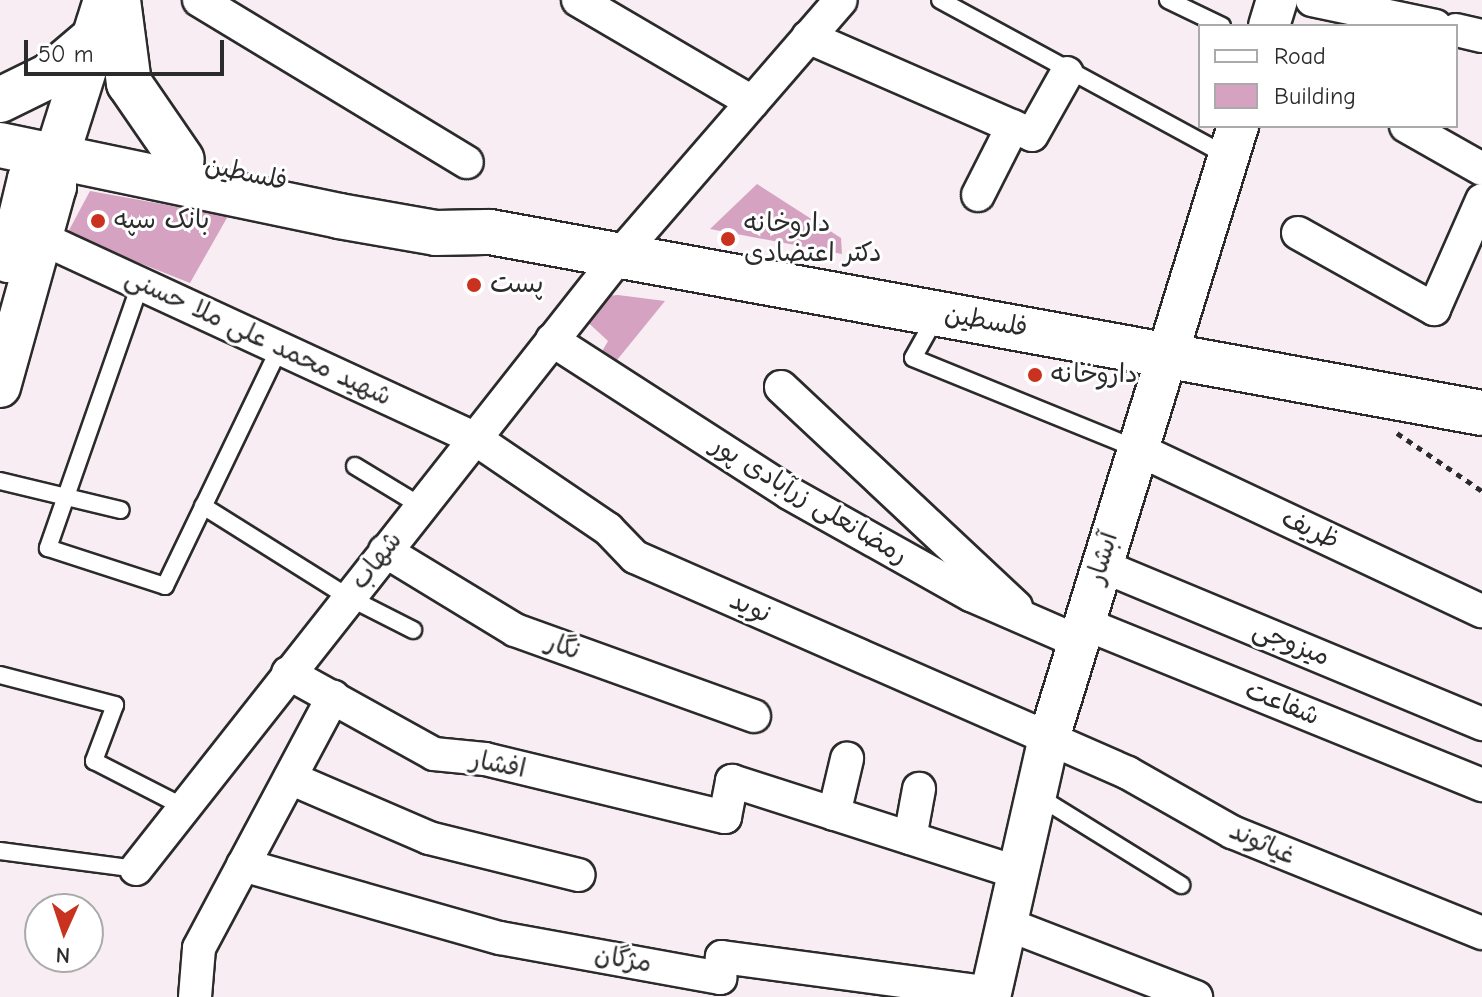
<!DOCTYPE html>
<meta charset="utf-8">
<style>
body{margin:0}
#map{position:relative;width:1482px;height:997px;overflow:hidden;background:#f7edf3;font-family:"Comic Neue","Playpen Sans Arabic",sans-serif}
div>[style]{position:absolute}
.building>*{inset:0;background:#d5a3c1}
.path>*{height:5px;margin-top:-2.5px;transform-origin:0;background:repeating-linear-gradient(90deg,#2b2b2b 0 6px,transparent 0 12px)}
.roads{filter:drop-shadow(2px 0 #2b2b2b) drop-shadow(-2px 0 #2b2b2b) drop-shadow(0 2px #2b2b2b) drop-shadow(0 -2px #2b2b2b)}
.service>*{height:16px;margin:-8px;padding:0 8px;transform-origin:8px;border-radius:8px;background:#fff}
.minor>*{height:32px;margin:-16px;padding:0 16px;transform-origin:16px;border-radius:16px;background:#fff}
.tertiary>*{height:40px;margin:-20px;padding:0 20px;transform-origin:20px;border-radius:20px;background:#fff}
.secondary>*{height:44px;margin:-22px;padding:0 22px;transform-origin:22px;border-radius:22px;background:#fff}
.dots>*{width:22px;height:22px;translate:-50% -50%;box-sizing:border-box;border:4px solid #fff;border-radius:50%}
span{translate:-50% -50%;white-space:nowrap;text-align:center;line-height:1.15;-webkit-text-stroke:6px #fff;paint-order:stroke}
.street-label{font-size:26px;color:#2b2b2b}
.poi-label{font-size:26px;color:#2b2b2b}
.left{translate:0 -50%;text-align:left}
.legend{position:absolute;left:1198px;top:24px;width:260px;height:104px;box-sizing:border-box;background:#fff;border:2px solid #aaa;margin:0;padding:10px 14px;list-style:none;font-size:24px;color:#2b2b2b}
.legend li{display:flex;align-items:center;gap:16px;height:40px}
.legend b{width:40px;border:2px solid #aaa}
.north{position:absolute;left:24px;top:893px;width:80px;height:80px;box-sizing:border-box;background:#fff;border:2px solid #aaa;border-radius:50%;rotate:183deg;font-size:22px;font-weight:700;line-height:32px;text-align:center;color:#2b2b2b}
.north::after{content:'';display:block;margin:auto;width:28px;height:36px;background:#c8321e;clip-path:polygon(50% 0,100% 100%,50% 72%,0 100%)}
.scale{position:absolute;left:24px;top:40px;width:200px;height:36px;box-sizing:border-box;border:4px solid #2b2b2b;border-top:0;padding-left:10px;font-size:24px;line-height:28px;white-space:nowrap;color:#2b2b2b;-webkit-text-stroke:6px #fff;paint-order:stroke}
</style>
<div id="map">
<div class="building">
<div style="clip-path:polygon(757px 184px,841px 238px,842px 254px,710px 229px)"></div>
<div style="clip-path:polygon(90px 191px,228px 216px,190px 283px,67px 234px)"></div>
<div style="clip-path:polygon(618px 295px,665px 301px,613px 365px,600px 355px,608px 341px,581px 316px,603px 296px)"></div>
</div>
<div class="path">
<div style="left:1397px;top:433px;width:103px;rotate:34.3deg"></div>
</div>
<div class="roads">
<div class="service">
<div style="left:940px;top:0;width:327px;rotate:28.5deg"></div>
<div style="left:1168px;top:0;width:60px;rotate:25.7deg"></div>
<div style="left:140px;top:285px;width:279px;rotate:109.3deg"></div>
<div style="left:48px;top:548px;width:123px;rotate:18deg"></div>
<div style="left:165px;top:586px;width:267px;rotate:-64.3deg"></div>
<div style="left:937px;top:315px;width:49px;rotate:119.2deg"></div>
<div style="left:913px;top:358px;width:242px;rotate:22.1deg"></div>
<div style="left:355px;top:466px;width:77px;rotate:31.2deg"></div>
<div style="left:0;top:481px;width:124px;rotate:13.5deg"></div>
<div style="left:203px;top:506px;width:171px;rotate:32.1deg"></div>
<div style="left:348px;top:597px;width:73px;rotate:26.9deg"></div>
<div style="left:0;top:675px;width:119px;rotate:14.6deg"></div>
<div style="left:115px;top:705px;width:60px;rotate:110.6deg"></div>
<div style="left:94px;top:761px;width:99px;rotate:27.1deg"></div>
<div style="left:1036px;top:795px;width:171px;rotate:31.8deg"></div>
<div style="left:0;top:851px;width:137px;rotate:7.5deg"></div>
</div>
<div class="minor">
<div style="left:199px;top:0;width:313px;rotate:31.2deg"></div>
<div style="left:578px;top:0;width:202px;rotate:30.4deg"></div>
<div style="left:1312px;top:0;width:126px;rotate:11.9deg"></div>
<div style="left:1456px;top:30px;width:27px;rotate:13deg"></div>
<div style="left:808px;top:37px;width:244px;rotate:23.6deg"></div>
<div style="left:1032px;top:135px;width:71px;rotate:-60.6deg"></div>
<div style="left:1406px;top:126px;width:87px;rotate:29.5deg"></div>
<div style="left:978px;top:195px;width:77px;rotate:-63.1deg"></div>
<div style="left:1298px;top:233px;width:156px;rotate:29.2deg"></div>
<div style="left:1434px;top:309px;width:119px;rotate:-66.2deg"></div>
<div style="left:41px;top:238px;width:477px;rotate:24.8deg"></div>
<div style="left:474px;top:438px;width:162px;rotate:34.2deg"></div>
<div style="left:608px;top:529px;width:39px;rotate:46deg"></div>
<div style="left:635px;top:557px;width:538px;rotate:23.66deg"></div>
<div style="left:1128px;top:773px;width:120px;rotate:29.6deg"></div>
<div style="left:1232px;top:832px;width:270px;rotate:22deg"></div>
<div style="left:552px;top:340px;width:282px;rotate:32.8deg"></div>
<div style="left:789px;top:493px;width:209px;rotate:29.3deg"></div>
<div style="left:971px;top:595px;width:116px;rotate:23.5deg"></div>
<div style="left:781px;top:387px;width:322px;rotate:43.1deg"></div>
<div style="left:1137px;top:449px;width:381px;rotate:25.2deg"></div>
<div style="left:385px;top:551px;width:152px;rotate:31.3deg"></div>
<div style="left:515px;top:630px;width:254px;rotate:19.8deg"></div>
<div style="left:1100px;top:565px;width:414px;rotate:22.6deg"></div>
<div style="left:1083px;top:623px;width:431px;rotate:22.1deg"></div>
<div style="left:288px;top:673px;width:167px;rotate:29deg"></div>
<div style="left:434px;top:754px;width:51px;rotate:5.6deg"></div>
<div style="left:485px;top:759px;width:247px;rotate:13.6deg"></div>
<div style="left:725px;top:817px;width:37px;rotate:-79deg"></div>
<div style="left:732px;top:781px;width:298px;rotate:17.8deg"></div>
<div style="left:290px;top:778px;width:151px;rotate:23.3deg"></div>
<div style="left:429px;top:838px;width:154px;rotate:13.9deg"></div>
<div style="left:834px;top:814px;width:57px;rotate:-76.7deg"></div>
<div style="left:910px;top:838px;width:50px;rotate:-79.6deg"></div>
<div style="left:243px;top:865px;width:267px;rotate:15.9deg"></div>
<div style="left:500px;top:938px;width:224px;rotate:10.3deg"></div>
<div style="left:720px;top:978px;width:21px;rotate:-85deg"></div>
<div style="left:722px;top:957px;width:271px;rotate:7.6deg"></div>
<div style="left:136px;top:869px;width:782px;rotate:-51.75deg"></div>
<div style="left:620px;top:255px;width:337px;rotate:-49.1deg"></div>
<div style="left:1004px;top:923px;width:206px;rotate:21.1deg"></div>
<div style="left:195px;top:997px;width:49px;rotate:-85.3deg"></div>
<div style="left:199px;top:948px;width:285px;rotate:-61.9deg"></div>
</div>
<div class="tertiary">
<div style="left:1269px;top:26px;width:27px;rotate:-73deg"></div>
<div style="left:8px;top:262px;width:85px;rotate:-76.5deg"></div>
<div style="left:28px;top:179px;width:35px;rotate:-37deg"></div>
<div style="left:0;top:387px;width:208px;rotate:-74.4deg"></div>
<div style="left:56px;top:187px;width:29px;rotate:-90deg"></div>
<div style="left:990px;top:997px;width:266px;rotate:-77.2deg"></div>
<div style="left:1049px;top:738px;width:641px;rotate:-72.84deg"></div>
</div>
<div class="secondary">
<div style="left:118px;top:0;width:84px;rotate:82.5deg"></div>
<div style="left:129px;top:83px;width:93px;rotate:55.5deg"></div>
<div style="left:0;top:100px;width:55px;rotate:-26.1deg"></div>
<div style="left:49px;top:76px;width:59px;rotate:-40.2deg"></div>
<div style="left:0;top:145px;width:346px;rotate:11.8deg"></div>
<div style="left:339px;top:216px;width:98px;rotate:9.9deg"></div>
<div style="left:436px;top:233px;width:54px;rotate:-1.1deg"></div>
<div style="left:490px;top:232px;width:1008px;rotate:10.34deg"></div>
<div style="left:56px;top:158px;width:166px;rotate:-72.4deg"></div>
</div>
</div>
<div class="dots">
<div style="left:98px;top:221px;background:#c8321e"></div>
<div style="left:728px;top:239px;background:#c8321e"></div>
<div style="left:474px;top:285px;background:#c8321e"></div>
<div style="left:1035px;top:375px;background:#c8321e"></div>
</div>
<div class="street-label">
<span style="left:246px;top:174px;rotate:12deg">فلسطین</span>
<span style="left:986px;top:322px;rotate:10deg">فلسطین</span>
<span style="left:258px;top:338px;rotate:25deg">شهید محمد علی ملا حسنی</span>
<span style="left:809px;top:501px;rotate:31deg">رمضانعلی زرآبادی پور</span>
<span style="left:1310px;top:530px;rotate:25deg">ظریف</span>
<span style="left:1103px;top:558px;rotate:-73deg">آبشار</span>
<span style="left:377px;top:561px;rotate:-52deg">شهاب</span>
<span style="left:750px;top:608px;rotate:24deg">نوید</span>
<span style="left:1291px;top:644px;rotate:22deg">میزوجی</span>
<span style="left:563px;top:647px;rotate:20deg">نگار</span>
<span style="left:1282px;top:704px;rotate:22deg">شفاعت</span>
<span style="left:498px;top:765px;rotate:11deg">افشار</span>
<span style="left:1262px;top:844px;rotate:24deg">غیاثوند</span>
<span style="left:623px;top:960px;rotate:10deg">مژگان</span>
</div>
<div class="poi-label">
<span class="left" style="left:114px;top:221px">بانک سپه</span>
<span class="left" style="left:744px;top:239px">داروخانه<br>دکتر اعتضادی</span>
<span class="left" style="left:490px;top:285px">پست</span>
<span class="left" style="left:1051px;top:375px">داروخانه</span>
</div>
<ul class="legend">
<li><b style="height:10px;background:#fff"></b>Road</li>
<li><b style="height:22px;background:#d5a3c1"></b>Building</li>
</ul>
<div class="north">N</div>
<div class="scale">50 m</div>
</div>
